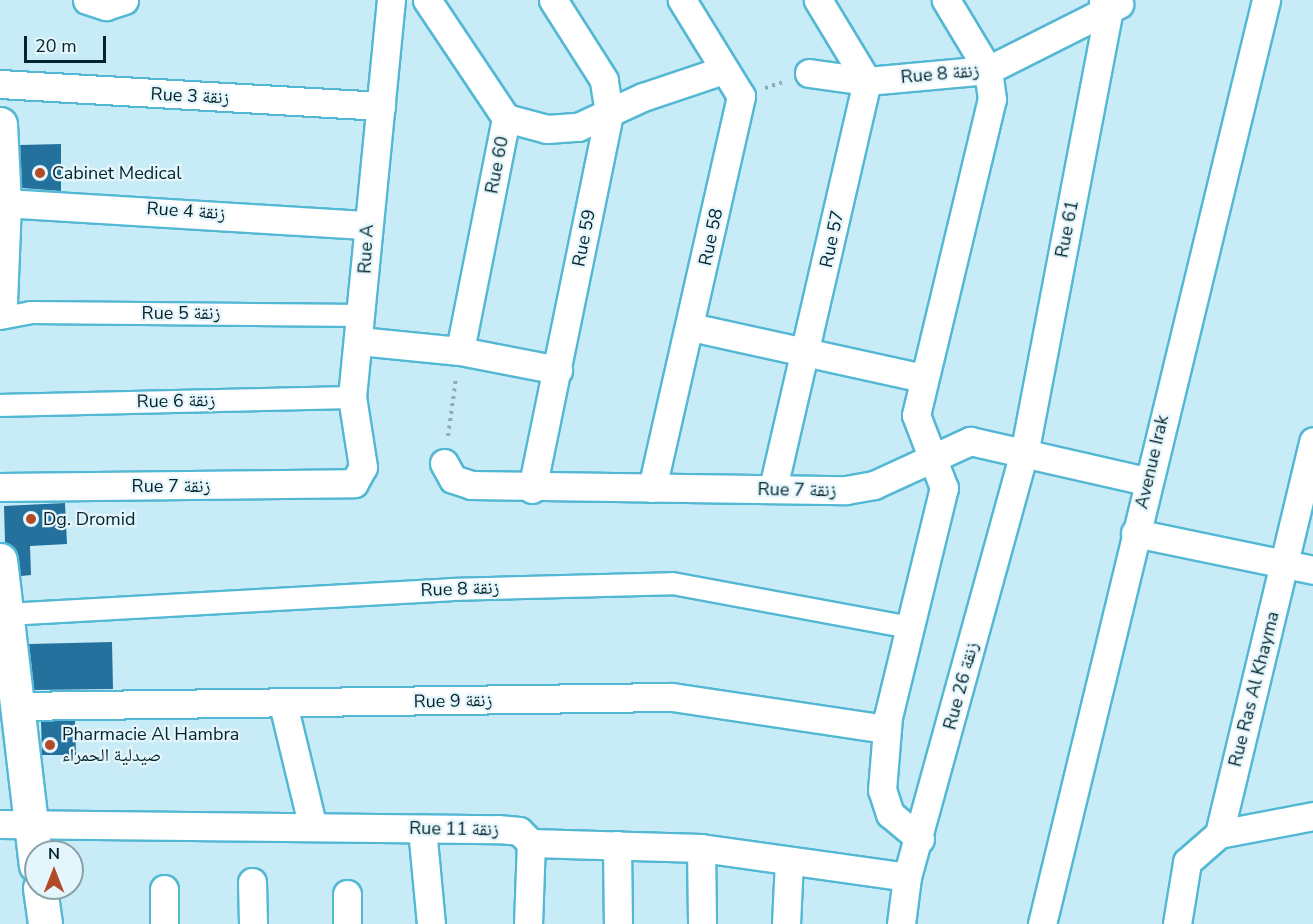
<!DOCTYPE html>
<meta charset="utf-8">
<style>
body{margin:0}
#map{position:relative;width:1313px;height:924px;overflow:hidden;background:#c8ecf7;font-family:"Nunito Sans","Noto Naskh Arabic",sans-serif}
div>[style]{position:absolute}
.building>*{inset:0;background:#24719d}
.path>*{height:4px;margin-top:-2px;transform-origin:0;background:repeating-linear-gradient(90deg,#8baeb8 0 3px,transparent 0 7.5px)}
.roads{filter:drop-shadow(2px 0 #54b8d4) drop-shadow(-2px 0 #54b8d4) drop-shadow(0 2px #54b8d4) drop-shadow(0 -2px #54b8d4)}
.pedestrian>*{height:21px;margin:-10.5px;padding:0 10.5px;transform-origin:10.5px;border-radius:10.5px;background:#fff}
.minor>*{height:27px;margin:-13.5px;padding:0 13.5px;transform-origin:13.5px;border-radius:13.5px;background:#fff}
.tertiary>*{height:33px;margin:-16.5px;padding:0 16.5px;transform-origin:16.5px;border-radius:16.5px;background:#fff}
.dots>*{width:16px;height:16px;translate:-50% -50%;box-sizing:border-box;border:3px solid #e4f5fb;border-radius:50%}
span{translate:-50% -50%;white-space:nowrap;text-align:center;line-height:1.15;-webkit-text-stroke:4.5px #e4f5fb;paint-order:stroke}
.street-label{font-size:18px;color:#03242c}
.poi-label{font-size:18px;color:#03242c}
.left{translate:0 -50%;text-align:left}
.north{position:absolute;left:24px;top:840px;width:60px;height:60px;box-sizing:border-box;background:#e4f5fb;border:2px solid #8aa1a8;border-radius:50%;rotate:0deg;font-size:16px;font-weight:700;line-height:24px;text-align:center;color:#03242c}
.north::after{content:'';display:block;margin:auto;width:21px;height:27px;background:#b24a27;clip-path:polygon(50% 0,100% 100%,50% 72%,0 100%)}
.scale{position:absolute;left:24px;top:36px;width:82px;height:27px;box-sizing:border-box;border:3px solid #03242c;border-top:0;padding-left:8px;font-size:18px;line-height:21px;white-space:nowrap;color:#03242c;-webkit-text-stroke:4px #e4f5fb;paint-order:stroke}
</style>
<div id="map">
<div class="building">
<div style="clip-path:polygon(61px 144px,61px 191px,22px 188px,20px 145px)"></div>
<div style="clip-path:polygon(65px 503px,67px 544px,30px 546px,31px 575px,21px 576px,15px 549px,5px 542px,4px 506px)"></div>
<div style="clip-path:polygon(112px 642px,113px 689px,34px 690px,29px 644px)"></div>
<div style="clip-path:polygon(41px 721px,75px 721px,76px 755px,42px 755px)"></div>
</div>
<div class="path">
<div style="left:765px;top:88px;width:22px;rotate:-18deg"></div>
<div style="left:448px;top:436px;width:59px;rotate:-82.1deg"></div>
</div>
<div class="roads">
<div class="pedestrian">
<div style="left:0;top:318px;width:31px;rotate:-11deg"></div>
<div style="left:30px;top:312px;width:333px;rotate:0.5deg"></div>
<div style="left:0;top:405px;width:352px;rotate:-1.3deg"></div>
<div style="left:6px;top:614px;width:445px;rotate:-3.2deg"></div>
<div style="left:450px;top:589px;width:222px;rotate:-1.5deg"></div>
<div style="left:672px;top:583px;width:241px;rotate:10.5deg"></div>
</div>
<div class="minor">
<div style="left:87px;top:0;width:20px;rotate:18deg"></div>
<div style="left:106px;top:6px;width:19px;rotate:-18deg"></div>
<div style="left:427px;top:0;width:142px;rotate:56.2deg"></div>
<div style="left:506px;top:118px;width:237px;rotate:101.2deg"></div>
<div style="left:809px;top:73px;width:59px;rotate:7.9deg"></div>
<div style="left:867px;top:81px;width:121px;rotate:-5.2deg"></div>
<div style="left:988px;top:70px;width:147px;rotate:-26.7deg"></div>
<div style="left:0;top:84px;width:382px;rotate:3.3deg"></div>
<div style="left:506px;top:118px;width:42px;rotate:15deg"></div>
<div style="left:547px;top:129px;width:31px;rotate:-4deg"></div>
<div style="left:578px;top:127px;width:72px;rotate:-24.8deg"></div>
<div style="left:643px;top:97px;width:84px;rotate:-18.6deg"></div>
<div style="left:4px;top:203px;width:364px;rotate:3.5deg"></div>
<div style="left:691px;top:327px;width:238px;rotate:12.4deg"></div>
<div style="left:359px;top:341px;width:101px;rotate:5.7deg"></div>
<div style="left:460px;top:351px;width:100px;rotate:11deg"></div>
<div style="left:444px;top:463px;width:18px;rotate:61deg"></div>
<div style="left:453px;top:479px;width:19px;rotate:18deg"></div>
<div style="left:471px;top:485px;width:375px;rotate:0.8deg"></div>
<div style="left:846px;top:490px;width:28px;rotate:-10deg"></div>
<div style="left:874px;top:485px;width:106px;rotate:-24.6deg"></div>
<div style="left:970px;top:441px;width:180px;rotate:12.8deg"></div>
<div style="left:0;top:487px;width:354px;rotate:-0.6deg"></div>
<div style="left:354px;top:483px;width:18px;rotate:-61deg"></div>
<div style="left:363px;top:467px;width:71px;rotate:-98.9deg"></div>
<div style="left:352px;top:397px;width:399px;rotate:-84.4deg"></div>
<div style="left:652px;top:488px;width:402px;rotate:-77.2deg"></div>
<div style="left:741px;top:96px;width:113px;rotate:-121.6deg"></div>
<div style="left:773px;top:488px;width:418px;rotate:-77deg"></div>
<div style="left:867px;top:81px;width:95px;rotate:-121.2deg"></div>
<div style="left:532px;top:489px;width:384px;rotate:-78.4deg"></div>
<div style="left:609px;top:113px;width:33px;rotate:-99deg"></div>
<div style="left:604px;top:80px;width:95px;rotate:-122.5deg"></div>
<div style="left:1135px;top:533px;width:182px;rotate:11.7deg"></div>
<div style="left:283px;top:704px;width:123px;rotate:76.4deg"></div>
<div style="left:16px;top:706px;width:656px;rotate:-0.79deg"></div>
<div style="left:672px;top:697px;width:217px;rotate:8.5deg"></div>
<div style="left:0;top:824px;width:498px;rotate:0.6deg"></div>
<div style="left:498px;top:829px;width:21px;rotate:5deg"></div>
<div style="left:519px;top:831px;width:17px;rotate:45deg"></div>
<div style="left:531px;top:843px;width:170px;rotate:1.7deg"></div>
<div style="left:701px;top:848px;width:208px;rotate:8deg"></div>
<div style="left:422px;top:829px;width:95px;rotate:84.6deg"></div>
<div style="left:1219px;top:834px;width:96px;rotate:-10.8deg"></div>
<div style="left:920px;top:839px;width:39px;rotate:-140deg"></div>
<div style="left:890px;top:814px;width:25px;rotate:-108deg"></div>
<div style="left:882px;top:790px;width:73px;rotate:-85.3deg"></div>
<div style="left:888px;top:717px;width:236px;rotate:-76.3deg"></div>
<div style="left:944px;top:488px;width:78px;rotate:-111deg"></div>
<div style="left:916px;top:415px;width:325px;rotate:-76.5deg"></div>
<div style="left:992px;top:99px;width:29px;rotate:-98deg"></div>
<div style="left:988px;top:70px;width:82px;rotate:-121deg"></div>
<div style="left:617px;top:845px;width:79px;rotate:89.3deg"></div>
<div style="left:701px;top:848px;width:76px;rotate:89.2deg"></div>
<div style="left:252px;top:882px;width:42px;rotate:88.6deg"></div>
<div style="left:164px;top:889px;width:35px;rotate:90deg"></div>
<div style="left:347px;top:894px;width:30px;rotate:90deg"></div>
<div style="left:528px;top:924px;width:81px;rotate:-87.9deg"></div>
<div style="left:786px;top:924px;width:63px;rotate:-87.3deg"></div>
<div style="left:901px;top:924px;width:47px;rotate:-82.7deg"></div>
<div style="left:907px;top:877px;width:444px;rotate:-74.6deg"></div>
<div style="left:1025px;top:449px;width:448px;rotate:-79.2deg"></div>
<div style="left:1109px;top:9px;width:11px;rotate:-124deg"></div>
<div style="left:1042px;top:924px;width:951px;rotate:-76.37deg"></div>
<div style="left:1177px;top:924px;width:63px;rotate:-80.8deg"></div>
<div style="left:1187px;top:862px;width:43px;rotate:-41.2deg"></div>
<div style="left:1219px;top:834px;width:404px;rotate:-76.5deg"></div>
</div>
<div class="tertiary">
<div style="left:0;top:124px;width:79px;rotate:87.1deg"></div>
<div style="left:4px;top:203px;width:100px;rotate:92.3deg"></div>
<div style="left:0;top:560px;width:307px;rotate:83.3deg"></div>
<div style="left:40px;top:888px;width:36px;rotate:82deg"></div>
</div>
</div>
<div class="dots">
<div style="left:40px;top:173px;background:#b24a27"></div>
<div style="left:31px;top:519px;background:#b24a27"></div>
<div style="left:50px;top:745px;background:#b24a27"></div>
</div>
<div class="street-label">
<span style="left:940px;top:74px;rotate:-5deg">Rue 8 زنقة</span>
<span style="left:190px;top:96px;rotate:3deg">Rue 3 زنقة</span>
<span style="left:497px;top:165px;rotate:-79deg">Rue 60</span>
<span style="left:186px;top:211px;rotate:4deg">Rue 4 زنقة</span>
<span style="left:1067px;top:229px;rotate:-79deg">Rue 61</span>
<span style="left:711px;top:237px;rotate:-78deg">Rue 58</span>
<span style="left:584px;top:238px;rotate:-79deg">Rue 59</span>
<span style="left:832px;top:239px;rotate:-78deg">Rue 57</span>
<span style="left:366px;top:249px;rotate:-87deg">Rue A</span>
<span style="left:181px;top:313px">Rue 5 زنقة</span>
<span style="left:176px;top:401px;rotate:-1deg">Rue 6 زنقة</span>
<span style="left:1152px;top:462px;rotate:-77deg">Avenue Irak</span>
<span style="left:171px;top:486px">Rue 7 زنقة</span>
<span style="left:797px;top:490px;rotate:1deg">Rue 7 زنقة</span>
<span style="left:460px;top:589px;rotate:-2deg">Rue 8 زنقة</span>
<span style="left:961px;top:686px;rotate:-75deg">Rue 26 زنقة</span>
<span style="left:1254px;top:689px;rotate:-76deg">Rue Ras Al Khayma</span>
<span style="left:453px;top:701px;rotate:-1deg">Rue 9 زنقة</span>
<span style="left:454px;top:829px;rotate:1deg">Rue 11 زنقة</span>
</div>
<div class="poi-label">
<span class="left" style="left:52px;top:173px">Cabinet Medical</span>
<span class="left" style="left:43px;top:519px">Dg. Dromid</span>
<span class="left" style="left:62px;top:745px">Pharmacie Al Hambra<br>صيدلية الحمراء</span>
</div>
<div class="north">N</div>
<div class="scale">20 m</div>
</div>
